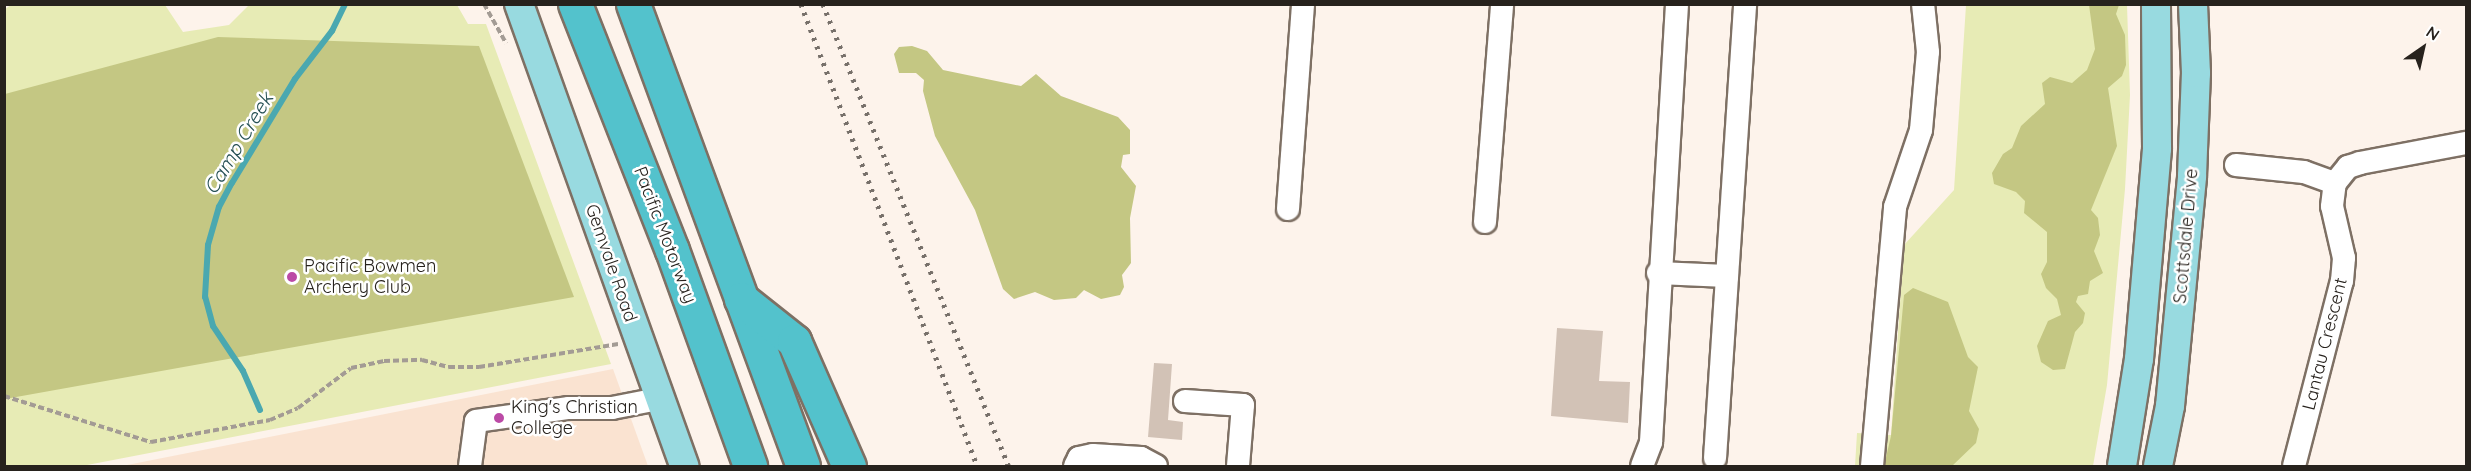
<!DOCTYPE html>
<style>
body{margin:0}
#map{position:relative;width:2471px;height:471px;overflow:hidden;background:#fdf3eb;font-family:Quicksand,sans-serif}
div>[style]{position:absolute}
.built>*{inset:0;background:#fae3d1}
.green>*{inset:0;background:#e7ebb5}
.forest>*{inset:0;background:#c4c783}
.stream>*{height:6px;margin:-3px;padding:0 3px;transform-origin:3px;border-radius:3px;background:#4aa8b0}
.building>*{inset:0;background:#d2c2b6}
.path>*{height:4px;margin-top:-2px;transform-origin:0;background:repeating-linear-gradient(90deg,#a39b94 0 6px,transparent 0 9px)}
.roads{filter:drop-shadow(2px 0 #7e7064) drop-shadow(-2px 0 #7e7064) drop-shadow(0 2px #7e7064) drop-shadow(0 -2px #7e7064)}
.minor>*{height:22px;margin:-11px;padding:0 11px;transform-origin:11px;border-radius:11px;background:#fff}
.major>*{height:28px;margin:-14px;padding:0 14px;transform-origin:14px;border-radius:14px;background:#98dae0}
.highway>*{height:33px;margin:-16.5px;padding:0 16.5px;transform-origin:16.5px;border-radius:16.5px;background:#53c2cc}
.rail>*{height:4.5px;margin-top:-2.25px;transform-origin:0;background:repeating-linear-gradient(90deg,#77706a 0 3px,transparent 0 9px)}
.dots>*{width:16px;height:16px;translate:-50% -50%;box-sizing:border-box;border:3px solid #fff;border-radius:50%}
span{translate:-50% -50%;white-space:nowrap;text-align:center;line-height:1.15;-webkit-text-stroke:5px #fff;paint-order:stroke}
.street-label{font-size:18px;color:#27221d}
.poi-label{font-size:18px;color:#27221d}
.left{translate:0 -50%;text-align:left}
.water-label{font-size:20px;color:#265054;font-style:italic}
.frame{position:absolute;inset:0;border:6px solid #27221d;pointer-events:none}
.north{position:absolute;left:2393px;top:18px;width:60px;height:60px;-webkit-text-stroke:4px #fff;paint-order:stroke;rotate:34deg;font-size:16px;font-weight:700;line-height:24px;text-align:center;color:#27221d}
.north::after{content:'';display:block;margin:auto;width:21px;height:27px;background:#27221d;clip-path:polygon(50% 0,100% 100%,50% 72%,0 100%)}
</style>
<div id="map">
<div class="built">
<div style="clip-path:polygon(613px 369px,648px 466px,122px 466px)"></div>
</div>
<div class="green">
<div style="clip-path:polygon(12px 4px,165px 5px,183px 32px,229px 25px,249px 5px,457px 5px,468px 24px,486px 24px,611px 364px,82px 466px,5px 466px,4px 10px)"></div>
<div style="clip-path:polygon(1966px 5px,2127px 5px,2130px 95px,2125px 189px,2107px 385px,2093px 466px,1855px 466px,1857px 433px,1891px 435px,1904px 245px,1954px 190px)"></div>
</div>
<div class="forest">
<div style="clip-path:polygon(2089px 5px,2119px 5px,2116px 14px,2125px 35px,2126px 65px,2122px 76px,2108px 88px,2117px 146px,2091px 210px,2098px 218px,2100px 235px,2094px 251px,2103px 273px,2090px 281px,2088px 294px,2078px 296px,2076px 302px,2085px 313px,2083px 323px,2075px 332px,2065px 369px,2053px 370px,2041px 362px,2037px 346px,2048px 321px,2061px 315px,2057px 299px,2046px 288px,2041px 274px,2047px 262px,2047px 232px,2024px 213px,2025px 201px,2016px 192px,1994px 184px,1992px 173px,2003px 154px,2012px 148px,2021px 126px,2045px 104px,2042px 83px,2050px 77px,2072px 83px,2087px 70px,2095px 49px)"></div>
<div style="clip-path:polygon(218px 37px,479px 46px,574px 297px,5px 399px,5px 94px)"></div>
<div style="clip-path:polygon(912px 46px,927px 51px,943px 70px,1021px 86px,1036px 74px,1061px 96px,1118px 117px,1130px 130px,1130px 154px,1123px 155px,1121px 167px,1136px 186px,1130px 218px,1131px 263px,1122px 275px,1124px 287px,1120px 295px,1101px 299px,1084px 290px,1076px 298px,1054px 300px,1035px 292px,1014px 299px,1003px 289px,975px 210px,935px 136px,923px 91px,924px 80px,916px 73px,899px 73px,894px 54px,899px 47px)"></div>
<div style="clip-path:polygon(1913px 288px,1948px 302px,1968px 357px,1978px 367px,1969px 411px,1979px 429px,1976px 443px,1952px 466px,1884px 466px,1891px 436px,1904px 295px)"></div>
</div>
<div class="stream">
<div style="left:260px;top:410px;width:43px;rotate:-113.6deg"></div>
<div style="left:243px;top:371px;width:54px;rotate:-123.7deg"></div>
<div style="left:213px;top:326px;width:30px;rotate:-105deg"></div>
<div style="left:205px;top:297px;width:52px;rotate:-86.7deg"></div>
<div style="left:208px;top:245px;width:40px;rotate:-74deg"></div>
<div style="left:219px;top:207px;width:27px;rotate:-62deg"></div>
<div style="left:232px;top:183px;width:122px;rotate:-58.8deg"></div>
<div style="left:295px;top:79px;width:61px;rotate:-52.4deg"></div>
<div style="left:332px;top:31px;width:30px;rotate:-64deg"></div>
</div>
<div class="building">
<div style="clip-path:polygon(1557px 328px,1603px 331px,1599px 381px,1630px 382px,1628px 423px,1551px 416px)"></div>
<div style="clip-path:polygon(1154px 363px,1172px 364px,1168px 420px,1183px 422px,1182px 440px,1148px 437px)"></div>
</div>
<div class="path">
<div style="left:484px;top:4px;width:45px;rotate:60.6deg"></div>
<div style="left:4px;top:396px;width:154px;rotate:17.4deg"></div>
<div style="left:151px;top:442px;width:121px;rotate:-10.5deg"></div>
<div style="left:270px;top:420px;width:30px;rotate:-23deg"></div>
<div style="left:298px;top:408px;width:66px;rotate:-37deg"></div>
<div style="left:351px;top:368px;width:34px;rotate:-12deg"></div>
<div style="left:384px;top:361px;width:38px;rotate:-2deg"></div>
<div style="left:422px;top:360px;width:28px;rotate:15deg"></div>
<div style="left:449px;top:367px;width:30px"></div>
<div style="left:479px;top:367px;width:141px;rotate:-9.4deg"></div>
</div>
<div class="roads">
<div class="minor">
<div style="left:2236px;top:165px;width:68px;rotate:5.9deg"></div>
<div style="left:2304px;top:172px;width:33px;rotate:20deg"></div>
<div style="left:1288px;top:209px;width:206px;rotate:-85.8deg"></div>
<div style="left:1485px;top:222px;width:219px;rotate:-85.5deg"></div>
<div style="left:1658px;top:273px;width:69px;rotate:2.5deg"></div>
<div style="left:1185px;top:401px;width:58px;rotate:3.9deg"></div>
<div style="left:1243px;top:405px;width:61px;rotate:94.7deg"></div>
<div style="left:1715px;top:458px;width:455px;rotate:-86.2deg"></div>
<div style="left:470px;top:466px;width:45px;rotate:-82.4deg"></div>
<div style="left:476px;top:421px;width:94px;rotate:-8deg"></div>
<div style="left:569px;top:408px;width:43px"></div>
<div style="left:612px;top:408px;width:47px;rotate:-11.1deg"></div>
<div style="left:1075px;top:466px;width:9px;rotate:-63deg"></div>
<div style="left:1079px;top:458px;width:14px;rotate:-12deg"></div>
<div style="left:1093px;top:455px;width:48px;rotate:3.6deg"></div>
<div style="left:1141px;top:458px;width:17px;rotate:28deg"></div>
<div style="left:1642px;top:466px;width:26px;rotate:-69deg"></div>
<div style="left:1651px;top:442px;width:439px;rotate:-86.6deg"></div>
<div style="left:1872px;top:466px;width:260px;rotate:-84.9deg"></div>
<div style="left:1895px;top:207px;width:81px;rotate:-71.3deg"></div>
<div style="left:1921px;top:130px;width:78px;rotate:-84.9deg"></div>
<div style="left:1928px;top:52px;width:48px;rotate:-95.9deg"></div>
<div style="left:2294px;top:466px;width:191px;rotate:-75.5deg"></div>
<div style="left:2342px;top:281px;width:23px;rotate:-85deg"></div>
<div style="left:2344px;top:258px;width:53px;rotate:-103deg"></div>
<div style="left:2332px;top:206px;width:23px;rotate:-83deg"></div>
<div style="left:2335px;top:183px;width:21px;rotate:-51deg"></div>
<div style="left:2348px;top:167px;width:13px;rotate:-18deg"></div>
<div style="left:2360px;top:163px;width:108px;rotate:-10.7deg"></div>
</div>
<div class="major">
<div style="left:519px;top:4px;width:491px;rotate:70.3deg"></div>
<div style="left:2122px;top:466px;width:108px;rotate:-81deg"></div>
<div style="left:2139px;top:359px;width:212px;rotate:-85.1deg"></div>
<div style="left:2157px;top:148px;width:144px;rotate:-90.4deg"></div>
<div style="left:2158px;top:466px;width:61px;rotate:-78.7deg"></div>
<div style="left:2170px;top:406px;width:231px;rotate:-84.5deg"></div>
<div style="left:2192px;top:176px;width:103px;rotate:-87.8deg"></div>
<div style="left:2196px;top:73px;width:69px;rotate:-92.5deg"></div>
</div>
<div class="highway">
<div style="left:575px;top:4px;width:264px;rotate:68.5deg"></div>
<div style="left:672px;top:250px;width:230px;rotate:70.1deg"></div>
<div style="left:633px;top:4px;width:492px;rotate:69.8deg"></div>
<div style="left:741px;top:299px;width:68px;rotate:38.4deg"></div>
<div style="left:794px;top:341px;width:137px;rotate:66.3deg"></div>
</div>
</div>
<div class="rail">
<div style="left:801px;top:4px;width:494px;rotate:69.1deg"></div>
<div style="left:823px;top:4px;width:498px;rotate:68.1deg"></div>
</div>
<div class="dots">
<div style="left:292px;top:277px;background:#bb4aa6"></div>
<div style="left:499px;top:418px;background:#bb4aa6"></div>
</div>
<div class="street-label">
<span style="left:665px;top:235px;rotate:69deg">Pacific Motorway</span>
<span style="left:2186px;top:236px;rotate:-85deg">Scottsdale Drive</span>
<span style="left:611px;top:263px;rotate:71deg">Gemvale Road</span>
<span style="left:2325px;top:344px;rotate:-76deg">Lantau Crescent</span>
</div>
<div class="poi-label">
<span class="left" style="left:304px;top:277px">Pacific Bowmen<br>Archery Club</span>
<span class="left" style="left:511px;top:418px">King's Christian<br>College</span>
</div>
<div class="water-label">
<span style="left:238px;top:143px;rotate:-59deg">Camp Creek</span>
</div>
<div class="frame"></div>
<div class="north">N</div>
</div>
